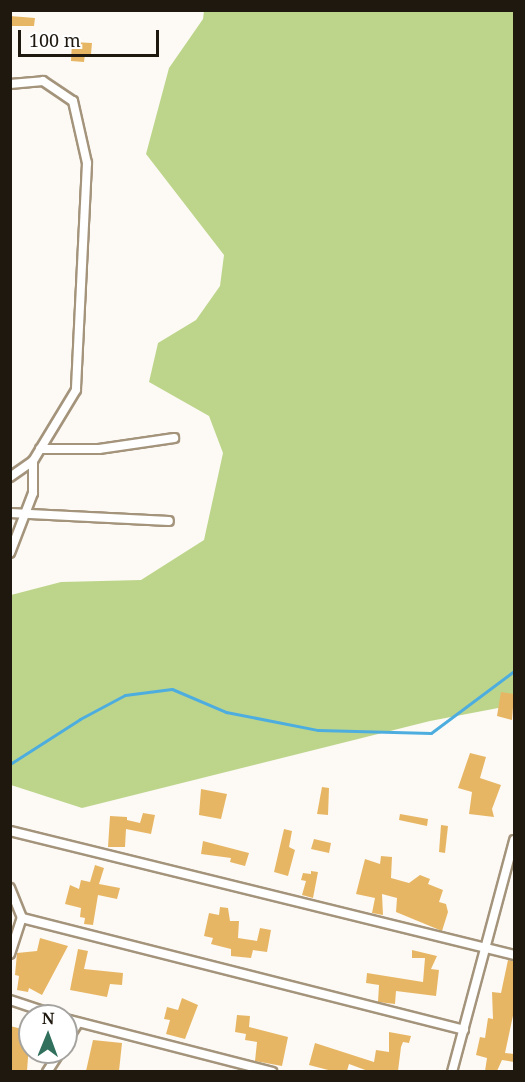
<!DOCTYPE html>
<style>
body{margin:0}
#map{position:relative;width:525px;height:1082px;overflow:hidden;background:#fdfaf5;font-family:"Noto Serif",serif}
div>[style]{position:absolute}
.green>*{inset:0;background:#bdd58b}
.stream>*{height:3px;margin:-1.5px;padding:0 1.5px;transform-origin:1.5px;border-radius:1.5px;background:#4eaddf}
.building>*{inset:0;background:#e7b664}
.roads{filter:drop-shadow(2px 0 #a4947c) drop-shadow(-2px 0 #a4947c) drop-shadow(0 2px #a4947c) drop-shadow(0 -2px #a4947c)}
.minor>*{height:8px;margin:-4px;padding:0 4px;transform-origin:4px;border-radius:4px;background:#fff}
span{translate:-50% -50%;white-space:nowrap;text-align:center;line-height:1.15;-webkit-text-stroke:4.5px #fff;paint-order:stroke}
.frame{position:absolute;inset:0;border:12px solid #1e180f;pointer-events:none}
.north{position:absolute;left:18px;top:1004px;width:60px;height:60px;box-sizing:border-box;background:#fff;border:2px solid #a5a39f;border-radius:50%;rotate:1deg;font-size:16px;font-weight:700;line-height:24px;text-align:center;color:#1e180f}
.north::after{content:'';display:block;margin:auto;width:21px;height:27px;background:#31705d;clip-path:polygon(50% 0,100% 100%,50% 72%,0 100%)}
.scale{position:absolute;left:18px;top:30px;width:141px;height:27px;box-sizing:border-box;border:3px solid #1e180f;border-top:0;padding-left:8px;font-size:18px;line-height:21px;white-space:nowrap;color:#1e180f;-webkit-text-stroke:4px #fff;paint-order:stroke}
</style>
<div id="map">
<div class="green">
<div style="clip-path:polygon(204px 11px,514px 11px,514px 705px,430px 721px,82px 808px,11px 785px,11px 595px,61px 582px,141px 580px,204px 540px,223px 453px,209px 416px,149px 382px,158px 343px,196px 320px,220px 286px,224px 255px,146px 154px,169px 68px,203px 19px)"></div>
</div>
<div class="stream">
<div style="left:10px;top:764px;width:83px;rotate:-32.7deg"></div>
<div style="left:80px;top:719px;width:51px;rotate:-28.1deg"></div>
<div style="left:125px;top:695px;width:47px;rotate:-7.3deg"></div>
<div style="left:172px;top:689px;width:59px;rotate:23.1deg"></div>
<div style="left:226px;top:712px;width:94px;rotate:11.1deg"></div>
<div style="left:318px;top:730px;width:113px;rotate:1.5deg"></div>
<div style="left:431px;top:733px;width:104px;rotate:-36.8deg"></div>
</div>
<div class="building">
<div style="clip-path:polygon(10px 16px,35px 18px,34px 26px,10px 26px)"></div>
<div style="clip-path:polygon(72px 42px,92px 43px,91px 54px,85px 54px,84px 62px,71px 61px)"></div>
<div style="clip-path:polygon(501px 692px,514px 694px,512px 720px,497px 716px)"></div>
<div style="clip-path:polygon(470px 753px,486px 757px,480px 778px,501px 785px,492px 809px,494px 817px,469px 814px,472px 792px,458px 788px)"></div>
<div style="clip-path:polygon(322px 787px,329px 788px,328px 815px,317px 814px)"></div>
<div style="clip-path:polygon(201px 789px,227px 794px,221px 819px,199px 815px)"></div>
<div style="clip-path:polygon(143px 813px,155px 815px,151px 834px,126px 829px,125px 847px,108px 847px,110px 816px,127px 817px,127px 820px,140px 823px)"></div>
<div style="clip-path:polygon(400px 814px,428px 819px,427px 826px,399px 820px)"></div>
<div style="clip-path:polygon(441px 825px,448px 826px,445px 853px,439px 852px)"></div>
<div style="clip-path:polygon(284px 829px,292px 831px,289px 847px,295px 850px,288px 876px,274px 872px)"></div>
<div style="clip-path:polygon(314px 839px,331px 843px,329px 853px,311px 849px)"></div>
<div style="clip-path:polygon(203px 841px,249px 853px,245px 866px,230px 862px,231px 858px,201px 854px)"></div>
<div style="clip-path:polygon(381px 856px,392px 857px,391px 878px,409px 883px,420px 875px,430px 879px,428px 884px,443px 890px,439px 902px,446px 904px,448px 912px,442px 931px,396px 912px,397px 898px,382px 894px,383px 915px,372px 913px,375px 898px,356px 894px,365px 859px,380px 864px)"></div>
<div style="clip-path:polygon(95px 865px,104px 868px,99px 884px,120px 888px,117px 899px,98px 895px,93px 925px,84px 924px,85px 918px,80px 917px,81px 908px,65px 904px,70px 885px,79px 889px,81px 880px,90px 882px)"></div>
<div style="clip-path:polygon(311px 871px,318px 872px,313px 898px,302px 895px,306px 881px,301px 880px,303px 873px,311px 874px)"></div>
<div style="clip-path:polygon(220px 907px,228px 908px,230px 921px,239px 921px,238px 938px,257px 941px,260px 928px,271px 930px,267px 952px,253px 950px,251px 958px,231px 956px,231px 949px,211px 944px,213px 938px,204px 936px,209px 913px,219px 915px)"></div>
<div style="clip-path:polygon(40px 938px,68px 946px,42px 995px,29px 988px,28px 992px,17px 990px,19px 976px,15px 975px,17px 953px,37px 951px)"></div>
<div style="clip-path:polygon(78px 949px,88px 951px,84px 969px,123px 973px,122px 985px,110px 984px,107px 997px,70px 990px)"></div>
<div style="clip-path:polygon(412px 950px,437px 956px,431px 969px,439px 970px,436px 996px,396px 991px,395px 1004px,378px 1002px,379px 985px,366px 983px,367px 973px,423px 982px,425px 958px,412px 958px)"></div>
<div style="clip-path:polygon(508px 960px,514px 961px,514px 1011px,505px 1053px,514px 1054px,514px 1062px,502px 1060px,497px 1071px,485px 1071px,487px 1058px,476px 1055px,480px 1037px,485px 1038px,488px 1018px,493px 1019px,492px 992px,501px 993px)"></div>
<div style="clip-path:polygon(182px 998px,198px 1005px,185px 1039px,166px 1034px,170px 1020px,164px 1019px,167px 1007px,178px 1010px)"></div>
<div style="clip-path:polygon(237px 1015px,250px 1016px,249px 1027px,288px 1037px,282px 1066px,255px 1061px,257px 1042px,245px 1040px,246px 1034px,235px 1032px)"></div>
<div style="clip-path:polygon(10px 1026px,30px 1031px,27px 1071px,10px 1071px)"></div>
<div style="clip-path:polygon(389px 1032px,411px 1036px,409px 1043px,403px 1042px,401px 1047px,398px 1071px,368px 1071px,349px 1064px,347px 1071px,332px 1071px,309px 1065px,315px 1043px,374px 1062px,376px 1050px,389px 1052px)"></div>
<div style="clip-path:polygon(93px 1040px,122px 1043px,119px 1071px,86px 1071px)"></div>
</div>
<div class="roads">
<div class="minor">
<div style="left:10px;top:84px;width:33px;rotate:-5deg"></div>
<div style="left:43px;top:81px;width:36px;rotate:34deg"></div>
<div style="left:73px;top:101px;width:64px;rotate:77.3deg"></div>
<div style="left:87px;top:163px;width:227px;rotate:92.8deg"></div>
<div style="left:76px;top:390px;width:83px;rotate:121.2deg"></div>
<div style="left:33px;top:461px;width:32px;rotate:90deg"></div>
<div style="left:33px;top:493px;width:64px;rotate:111deg"></div>
<div style="left:40px;top:449px;width:59px"></div>
<div style="left:99px;top:449px;width:76px;rotate:-8.3deg"></div>
<div style="left:10px;top:477px;width:28px;rotate:-35deg"></div>
<div style="left:10px;top:513px;width:159px;rotate:2.9deg"></div>
<div style="left:10px;top:831px;width:519px;rotate:13.82deg"></div>
<div style="left:10px;top:888px;width:32px;rotate:68deg"></div>
<div style="left:22px;top:918px;width:456px;rotate:14.2deg"></div>
<div style="left:10px;top:954px;width:38px;rotate:-72deg"></div>
<div style="left:10px;top:1000px;width:51px;rotate:18.4deg"></div>
<div style="left:66px;top:1019px;width:213px;rotate:14.4deg"></div>
<div style="left:66px;top:1042px;width:22px;rotate:-58deg"></div>
<div style="left:47px;top:1072px;width:24px;rotate:-57deg"></div>
<div style="left:452px;top:1072px;width:240px;rotate:-75deg"></div>
</div>
</div>
<div class="frame"></div>
<div class="north">N</div>
<div class="scale">100 m</div>
</div>
